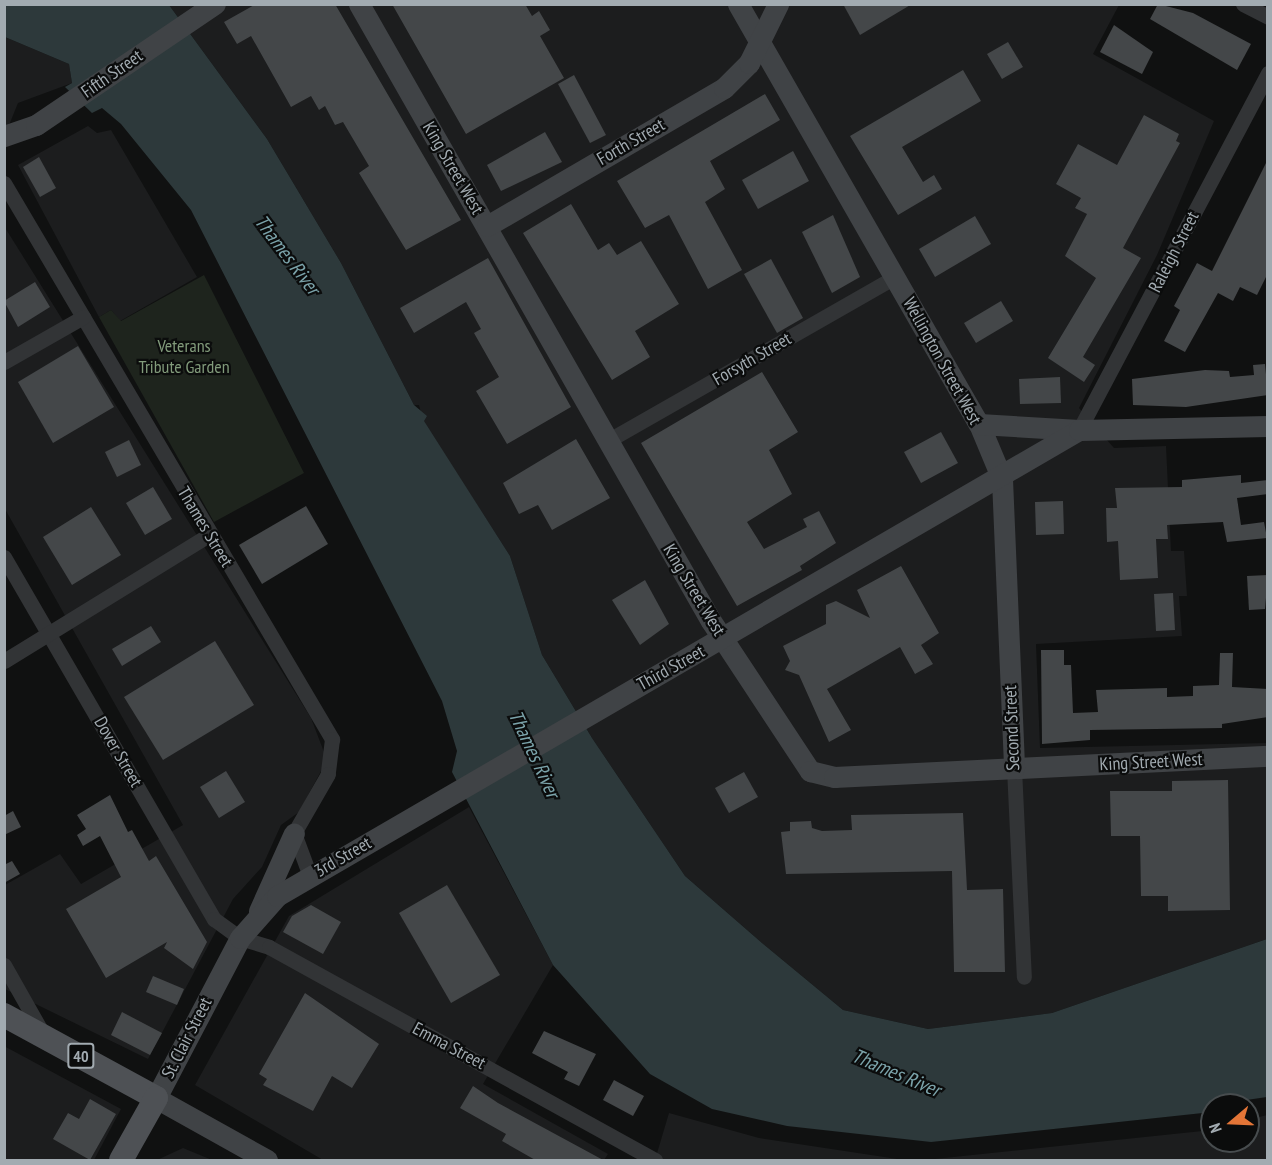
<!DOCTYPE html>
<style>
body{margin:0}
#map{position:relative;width:1272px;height:1165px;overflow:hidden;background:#101111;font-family:"PT Sans Narrow",sans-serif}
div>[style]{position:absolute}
.built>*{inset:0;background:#1c1d1e}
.green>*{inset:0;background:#1e241d}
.water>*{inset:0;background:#2d393b}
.building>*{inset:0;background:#444749}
.street>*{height:15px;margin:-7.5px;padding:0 7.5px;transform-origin:7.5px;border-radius:7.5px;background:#323436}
.secondary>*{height:21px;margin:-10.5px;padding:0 10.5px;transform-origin:10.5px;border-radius:10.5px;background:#404346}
.primary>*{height:24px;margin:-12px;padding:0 12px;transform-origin:12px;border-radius:12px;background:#4e5155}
span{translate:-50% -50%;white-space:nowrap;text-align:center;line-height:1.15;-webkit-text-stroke:4.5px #0b0c0c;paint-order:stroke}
.shield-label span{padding:2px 4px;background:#0b0c0c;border:2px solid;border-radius:4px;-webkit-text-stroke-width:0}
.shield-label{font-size:16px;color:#a2abb1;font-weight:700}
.street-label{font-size:18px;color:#a2abb1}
.park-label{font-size:18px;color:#829b7b}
.water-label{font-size:20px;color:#7ba3aa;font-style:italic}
.frame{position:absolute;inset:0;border:6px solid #a2abb1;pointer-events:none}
.north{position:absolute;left:1200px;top:1093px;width:60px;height:60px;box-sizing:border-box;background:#0b0c0c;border:2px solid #474c4e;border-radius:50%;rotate:251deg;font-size:16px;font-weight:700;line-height:24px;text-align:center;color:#a2abb1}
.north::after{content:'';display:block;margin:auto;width:21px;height:27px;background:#e37537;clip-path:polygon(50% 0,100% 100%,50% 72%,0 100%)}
</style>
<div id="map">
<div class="built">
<div style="clip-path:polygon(169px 5px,1119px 5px,1093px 54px,1214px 121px,1157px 255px,1079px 408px,1114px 448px,1166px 446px,1171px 551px,1184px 551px,1187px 596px,1179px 596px,1182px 636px,1036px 644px,1040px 748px,1267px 743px,1267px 939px,1052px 1013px,928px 1029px,843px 1010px,762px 943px,685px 876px,592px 738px,542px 655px,510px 556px,423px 421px,419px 405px,414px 405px,341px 263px,267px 139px)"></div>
<div style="clip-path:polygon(5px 37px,69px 64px,72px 83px,18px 103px,5px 135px)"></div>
<div style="clip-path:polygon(88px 126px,97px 133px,111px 130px,197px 277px,120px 321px,111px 310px,99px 317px,18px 165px)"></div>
<div style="clip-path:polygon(4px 226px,311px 718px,327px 760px,299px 812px,281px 825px,262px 867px,233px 899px,148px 1059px,5px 989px,5px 885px,60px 854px,81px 884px,183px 825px,5px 509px)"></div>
<div style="clip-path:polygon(469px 807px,553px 965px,483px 1084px,608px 1154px,604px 1160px,323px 1160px,195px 1085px,289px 916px)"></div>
<div style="clip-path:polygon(4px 1046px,121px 1109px,94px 1160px,5px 1160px)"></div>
<div style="clip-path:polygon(669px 1113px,759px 1138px,904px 1160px,655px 1160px)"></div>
<div style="clip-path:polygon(1267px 1115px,1267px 1160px,925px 1160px,1212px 1130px,1212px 1141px,1248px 1141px,1248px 1120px)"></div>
<div style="clip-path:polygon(183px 1148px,212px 1160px,157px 1160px)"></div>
</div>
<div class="green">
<div style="clip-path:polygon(204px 275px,304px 473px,214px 522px,99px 317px,111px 310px,121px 321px)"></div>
</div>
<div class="water">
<div style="clip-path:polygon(5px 5px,169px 5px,267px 139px,341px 263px,414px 405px,427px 416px,424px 421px,510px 556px,542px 655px,592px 738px,685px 876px,762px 943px,843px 1010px,928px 1029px,1052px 1013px,1267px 939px,1267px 1097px,1212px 1105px,1212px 1112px,931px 1142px,787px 1126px,712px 1109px,650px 1074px,553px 965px,452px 772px,457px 751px,442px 701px,191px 210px,121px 124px,102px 108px,92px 113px,65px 87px,72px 83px,69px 64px,5px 37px)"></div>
</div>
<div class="building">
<div style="clip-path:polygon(256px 4px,335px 4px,461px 220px,406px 250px,359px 173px,369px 166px,343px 122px,335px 125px,325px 106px,319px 110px,311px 96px,291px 107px,251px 36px,237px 44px,224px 22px)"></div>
<div style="clip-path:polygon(392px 4px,525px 4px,532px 16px,539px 11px,550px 30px,540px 36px,564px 78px,466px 134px)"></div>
<div style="clip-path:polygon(843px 4px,912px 4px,860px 35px)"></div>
<div style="clip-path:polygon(1158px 4px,1193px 13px,1251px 44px,1237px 70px,1150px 19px)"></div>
<div style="clip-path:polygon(1114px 25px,1153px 52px,1142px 74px,1100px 52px)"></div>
<div style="clip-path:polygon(1008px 42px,1023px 67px,1002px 79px,987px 54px)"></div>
<div style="clip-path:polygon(963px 70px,981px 101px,902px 147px,923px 182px,934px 175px,942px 189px,898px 215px,850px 136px)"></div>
<div style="clip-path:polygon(574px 75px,606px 135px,590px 143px,558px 84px)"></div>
<div style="clip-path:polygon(765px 94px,780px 120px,710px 161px,725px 189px,705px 202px,742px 270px,708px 289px,669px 215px,645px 228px,617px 181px)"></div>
<div style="clip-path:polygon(1144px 115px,1179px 134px,1176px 141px,1180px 143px,1123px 248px,1141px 258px,1083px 357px,1095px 365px,1084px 382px,1048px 358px,1096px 278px,1065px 256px,1087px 214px,1075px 208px,1081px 198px,1056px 184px,1078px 144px,1117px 165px)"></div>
<div style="clip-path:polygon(545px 132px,562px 162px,501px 191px,487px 165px)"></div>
<div style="clip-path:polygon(793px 151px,809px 181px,758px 209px,742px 180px)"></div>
<div style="clip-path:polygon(39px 157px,56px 188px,40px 197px,23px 167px)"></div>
<div style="clip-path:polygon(1268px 159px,1268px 273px,1257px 295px,1240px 287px,1233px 301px,1218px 293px,1185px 352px,1164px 341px,1180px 310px,1174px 306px,1197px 263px,1212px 271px)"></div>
<div style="clip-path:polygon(571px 204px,598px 250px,609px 243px,617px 255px,641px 241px,679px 304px,635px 331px,650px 357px,612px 380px,523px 233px)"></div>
<div style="clip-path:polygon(833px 215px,860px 277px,832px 293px,802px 232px)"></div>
<div style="clip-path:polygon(975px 216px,991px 244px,935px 277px,919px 249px)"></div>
<div style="clip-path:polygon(488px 258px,571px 407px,507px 444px,476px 391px,499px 377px,474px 333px,481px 329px,466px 302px,414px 333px,400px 308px)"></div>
<div style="clip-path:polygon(771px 259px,803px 318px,777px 333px,744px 274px)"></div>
<div style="clip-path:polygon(35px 282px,50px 307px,18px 327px,4px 301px)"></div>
<div style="clip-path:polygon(1001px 301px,1013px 321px,976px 343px,964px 323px)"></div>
<div style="clip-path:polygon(78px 346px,114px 407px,53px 443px,18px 382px)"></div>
<div style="clip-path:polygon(1265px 364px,1268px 395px,1186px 407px,1133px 405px,1132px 379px,1205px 370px,1229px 371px,1230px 377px,1254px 375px,1253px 365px)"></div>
<div style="clip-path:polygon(762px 372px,798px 432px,769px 450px,792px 494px,747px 522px,764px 549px,807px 527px,803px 519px,819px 511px,836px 543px,800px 566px,802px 570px,737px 606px,641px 443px)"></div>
<div style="clip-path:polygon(1060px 377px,1061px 403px,1020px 404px,1019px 379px)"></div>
<div style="clip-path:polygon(941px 432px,958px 463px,921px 483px,904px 452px)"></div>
<div style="clip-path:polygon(576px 439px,610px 498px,552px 530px,538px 505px,519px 514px,503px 483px)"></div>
<div style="clip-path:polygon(129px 440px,141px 465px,117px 477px,105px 452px)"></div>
<div style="clip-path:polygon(1241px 475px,1241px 483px,1268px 480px,1268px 494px,1237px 498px,1241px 525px,1264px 522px,1267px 538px,1227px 542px,1223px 522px,1167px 525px,1168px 539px,1156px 539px,1158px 578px,1120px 580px,1118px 541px,1107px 542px,1106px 508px,1117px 508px,1115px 488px,1182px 487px,1182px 480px)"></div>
<div style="clip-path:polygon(153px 487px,172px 519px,145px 535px,126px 503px)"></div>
<div style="clip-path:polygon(1063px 501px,1064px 534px,1036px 535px,1035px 502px)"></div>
<div style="clip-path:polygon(306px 506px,328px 544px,262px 584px,239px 545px)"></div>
<div style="clip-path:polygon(91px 507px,121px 555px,72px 585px,43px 537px)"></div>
<div style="clip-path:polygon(901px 566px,939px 633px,921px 645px,933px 664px,915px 674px,900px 647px,827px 689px,851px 730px,829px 742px,799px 675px,785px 670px,790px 661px,783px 646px,826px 624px,826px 605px,836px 601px,870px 618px,857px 590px)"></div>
<div style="clip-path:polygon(1268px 575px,1265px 609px,1249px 610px,1247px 576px)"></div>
<div style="clip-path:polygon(645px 580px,669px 624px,640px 645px,612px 600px)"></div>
<div style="clip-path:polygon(1173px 593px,1175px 630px,1156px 631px,1154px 594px)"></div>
<div style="clip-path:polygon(151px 626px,161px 642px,122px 666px,112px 649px)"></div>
<div style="clip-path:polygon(215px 641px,254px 705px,163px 760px,124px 697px)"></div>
<div style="clip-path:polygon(1041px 650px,1064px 650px,1064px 665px,1071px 665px,1073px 713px,1098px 712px,1096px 690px,1167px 688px,1167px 697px,1193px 696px,1193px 686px,1219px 685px,1220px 653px,1233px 653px,1232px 687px,1268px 689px,1268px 717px,1222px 724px,1222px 728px,1090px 730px,1090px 740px,1042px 744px)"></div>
<div style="clip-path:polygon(226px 771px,245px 802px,219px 818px,200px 787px)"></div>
<div style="clip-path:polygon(744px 772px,758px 797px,729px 813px,715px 788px)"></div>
<div style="clip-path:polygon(1228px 780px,1230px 910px,1168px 911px,1168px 896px,1141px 896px,1140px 836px,1111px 836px,1110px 791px,1172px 791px,1172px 781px)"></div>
<div style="clip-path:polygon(110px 795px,128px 832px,132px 830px,149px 861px,156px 856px,207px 942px,193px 969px,164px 948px,167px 942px,106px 978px,66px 909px,121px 877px,100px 836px,83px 846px,77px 835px,86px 829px,77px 815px)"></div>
<div style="clip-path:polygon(13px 811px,21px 827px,4px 835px,4px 816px)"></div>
<div style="clip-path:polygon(963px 813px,967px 890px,1003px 889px,1005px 972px,954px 972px,952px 871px,786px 874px,781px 832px,790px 831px,790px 822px,811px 821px,812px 828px,822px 831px,852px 830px,851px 815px)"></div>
<div style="clip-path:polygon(12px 861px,20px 874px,4px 883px,4px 865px)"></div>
<div style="clip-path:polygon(447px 885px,500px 975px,451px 1003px,399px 913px)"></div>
<div style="clip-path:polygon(311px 905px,341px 922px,323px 954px,283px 932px,292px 916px)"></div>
<div style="clip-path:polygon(153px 976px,184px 989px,177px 1005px,146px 992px)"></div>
<div style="clip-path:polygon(305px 993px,379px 1044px,352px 1088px,332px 1076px,313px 1111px,263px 1085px,267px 1079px,259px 1074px)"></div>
<div style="clip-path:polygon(122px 1012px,162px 1033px,150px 1055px,111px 1035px)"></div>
<div style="clip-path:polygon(544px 1031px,596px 1054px,579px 1086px,564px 1079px,568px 1072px,532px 1053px)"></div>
<div style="clip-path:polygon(614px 1080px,644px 1096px,633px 1116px,603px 1100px)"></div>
<div style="clip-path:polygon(473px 1086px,498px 1103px,605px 1161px,537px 1161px,502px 1141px,506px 1134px,460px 1108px)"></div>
<div style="clip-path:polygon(90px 1099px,116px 1114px,90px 1160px,53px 1139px,68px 1113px,79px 1119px)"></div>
</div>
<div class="street">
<div style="left:1243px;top:4px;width:28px;rotate:27deg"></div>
<div style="left:4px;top:183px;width:646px;rotate:59.46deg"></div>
<div style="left:332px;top:739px;width:35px;rotate:97deg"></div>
<div style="left:328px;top:774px;width:68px;rotate:120deg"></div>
<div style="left:294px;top:833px;width:46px;rotate:69.6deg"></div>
<div style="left:4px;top:362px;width:91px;rotate:-29.7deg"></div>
<div style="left:1079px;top:430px;width:404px;rotate:-62.1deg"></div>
<div style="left:609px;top:440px;width:329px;rotate:-29.7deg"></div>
<div style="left:4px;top:557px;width:419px;rotate:59.9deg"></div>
<div style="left:214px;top:919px;width:32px;rotate:36deg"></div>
<div style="left:240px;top:938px;width:30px;rotate:17deg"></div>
<div style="left:269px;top:947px;width:441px;rotate:28.9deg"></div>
<div style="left:4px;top:661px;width:241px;rotate:-31.6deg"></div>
<div style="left:1014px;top:768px;width:209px;rotate:87.3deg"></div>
<div style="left:4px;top:965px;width:79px;rotate:60.5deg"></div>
</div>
<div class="secondary">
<div style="left:359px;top:4px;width:710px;rotate:60.3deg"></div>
<div style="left:711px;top:621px;width:180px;rotate:56.6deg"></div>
<div style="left:810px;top:771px;width:25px;rotate:14deg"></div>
<div style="left:834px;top:777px;width:435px;rotate:-2.8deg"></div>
<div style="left:738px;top:4px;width:484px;rotate:60.2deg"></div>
<div style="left:979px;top:424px;width:60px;rotate:67.3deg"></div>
<div style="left:1002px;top:479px;width:289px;rotate:87.6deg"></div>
<div style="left:4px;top:136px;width:34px;rotate:-19deg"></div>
<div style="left:36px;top:125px;width:216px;rotate:-34.1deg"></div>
<div style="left:487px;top:226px;width:274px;rotate:-30.2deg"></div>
<div style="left:724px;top:88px;width:35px;rotate:-45deg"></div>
<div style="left:749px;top:63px;width:66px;rotate:-63.8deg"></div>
<div style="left:979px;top:424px;width:100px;rotate:3.4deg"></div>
<div style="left:259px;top:911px;width:85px;rotate:-65.8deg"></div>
<div style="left:267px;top:1160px;width:127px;rotate:-150.8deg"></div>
<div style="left:156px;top:1098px;width:181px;rotate:-62.3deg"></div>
<div style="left:240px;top:938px;width:56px;rotate:-48.6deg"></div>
<div style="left:277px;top:896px;width:928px;rotate:-30.16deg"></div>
<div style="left:1079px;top:430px;width:189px;rotate:-1.2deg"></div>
</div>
<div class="primary">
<div style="left:4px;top:1015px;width:173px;rotate:28.6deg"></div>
<div style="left:156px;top:1098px;width:71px;rotate:119.4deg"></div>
</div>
<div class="shield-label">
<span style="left:81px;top:1056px">40</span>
</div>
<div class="street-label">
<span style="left:112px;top:74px;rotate:-35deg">Fifth Street</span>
<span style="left:631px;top:142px;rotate:-30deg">Forth Street</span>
<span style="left:453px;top:168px;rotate:60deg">King Street West</span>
<span style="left:1174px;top:252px;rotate:-63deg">Raleigh Street</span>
<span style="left:752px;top:359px;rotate:-30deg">Forsyth Street</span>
<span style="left:942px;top:361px;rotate:61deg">Wellington Street West</span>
<span style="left:205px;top:527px;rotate:59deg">Thames Street</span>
<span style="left:694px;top:590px;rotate:59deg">King Street West</span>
<span style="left:671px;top:668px;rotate:-29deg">Third Street</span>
<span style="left:1012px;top:728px;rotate:-92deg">Second Street</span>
<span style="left:118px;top:752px;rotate:60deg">Dover Street</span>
<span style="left:1151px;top:762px;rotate:-3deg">King Street West</span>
<span style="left:343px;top:857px;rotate:-30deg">3rd Street</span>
<span style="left:187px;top:1038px;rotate:-63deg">St. Clair Street</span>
<span style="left:449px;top:1046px;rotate:28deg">Emma Street</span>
</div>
<div class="park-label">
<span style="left:184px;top:357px">Veterans<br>Tribute Garden</span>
</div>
<div class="water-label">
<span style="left:287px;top:255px;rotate:53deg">Thames River</span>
<span style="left:534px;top:754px;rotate:65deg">Thames River</span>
<span style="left:896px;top:1073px;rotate:23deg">Thames River</span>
</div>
<div class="frame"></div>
<div class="north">N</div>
</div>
